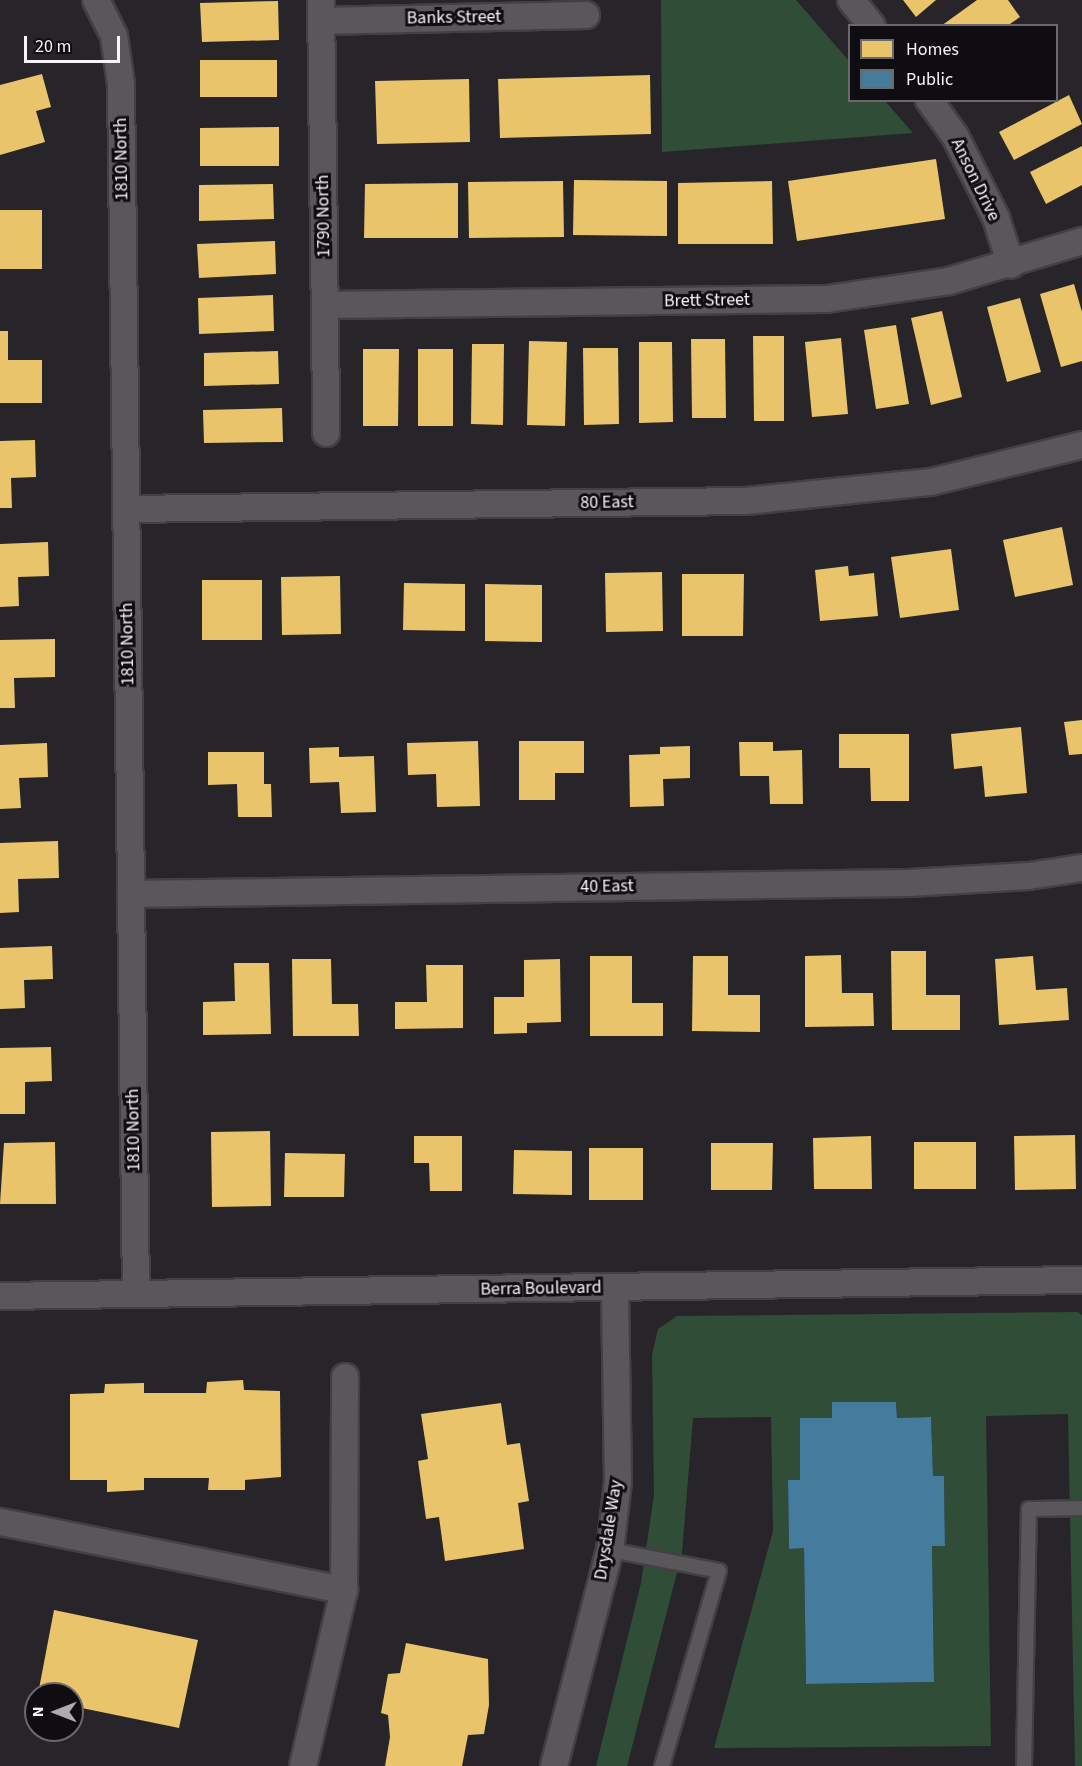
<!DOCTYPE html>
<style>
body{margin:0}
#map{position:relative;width:1082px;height:1766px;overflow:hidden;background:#272529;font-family:"Source Sans 3",sans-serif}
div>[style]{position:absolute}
.green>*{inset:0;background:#304d38}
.homes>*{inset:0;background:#e9c46a}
.public>*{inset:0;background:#457b9d}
.roads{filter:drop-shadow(2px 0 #424044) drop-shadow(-2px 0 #424044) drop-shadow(0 2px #424044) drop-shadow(0 -2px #424044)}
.service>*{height:14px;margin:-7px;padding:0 7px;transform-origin:7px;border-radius:7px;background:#59575a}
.minor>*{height:26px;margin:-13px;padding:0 13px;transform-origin:13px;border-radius:13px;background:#59575a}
span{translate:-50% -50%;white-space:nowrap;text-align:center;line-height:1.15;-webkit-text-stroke:6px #0f0d11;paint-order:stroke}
.street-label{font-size:18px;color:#f6f3f9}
.legend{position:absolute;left:848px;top:24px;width:210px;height:78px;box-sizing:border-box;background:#0f0d11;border:2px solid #6b696e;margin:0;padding:8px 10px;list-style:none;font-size:18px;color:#f6f3f9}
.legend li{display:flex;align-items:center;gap:12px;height:30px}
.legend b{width:30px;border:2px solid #6b696e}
.north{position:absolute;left:24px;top:1682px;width:60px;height:60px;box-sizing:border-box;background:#0f0d11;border:2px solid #6b696e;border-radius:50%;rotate:270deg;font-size:16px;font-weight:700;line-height:24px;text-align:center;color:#f6f3f9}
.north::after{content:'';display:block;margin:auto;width:21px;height:27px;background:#aeabb0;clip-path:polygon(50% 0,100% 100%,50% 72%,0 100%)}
.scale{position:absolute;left:24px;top:36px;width:96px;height:27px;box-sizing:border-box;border:3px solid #f6f3f9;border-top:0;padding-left:8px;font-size:18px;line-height:21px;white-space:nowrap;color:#f6f3f9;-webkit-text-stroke:4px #0f0d11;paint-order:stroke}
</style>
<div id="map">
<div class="green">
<div style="clip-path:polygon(661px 0,796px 0,849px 61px,850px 100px,885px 101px,913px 133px,662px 152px)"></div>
<div style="clip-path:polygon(evenodd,1078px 1312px,1082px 1315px,1082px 1766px,1075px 1766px,1068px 1414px,986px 1416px,991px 1746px,714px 1748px,773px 1531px,771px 1417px,693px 1418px,682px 1553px,627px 1766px,596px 1766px,641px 1583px,654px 1495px,652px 1355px,658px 1329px,677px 1316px,1078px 1312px,832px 1402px,896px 1402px,897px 1418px,931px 1417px,933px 1476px,944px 1477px,945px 1545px,932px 1546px,934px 1682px,806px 1684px,804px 1548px,789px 1548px,788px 1481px,800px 1480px,800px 1418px,832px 1418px,832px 1402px)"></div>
</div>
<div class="homes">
<div style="clip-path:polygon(903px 0,936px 0,916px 17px)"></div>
<div style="clip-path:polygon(977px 0,1008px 0,1020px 17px,1007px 26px,941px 26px)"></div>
<div style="clip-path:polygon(278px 1px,279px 40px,202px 42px,200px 3px)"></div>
<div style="clip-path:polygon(200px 60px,277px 60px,277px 97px,200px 97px)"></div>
<div style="clip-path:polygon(42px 74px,51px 107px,36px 111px,45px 142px,0 155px,0 85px)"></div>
<div style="clip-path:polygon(650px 75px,651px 134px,500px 138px,498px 79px)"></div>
<div style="clip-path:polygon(469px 79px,470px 142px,377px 144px,375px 81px)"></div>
<div style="clip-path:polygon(1069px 95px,1082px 124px,1014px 160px,999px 132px)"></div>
<div style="clip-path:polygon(279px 127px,279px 166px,200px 166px,200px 128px)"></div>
<div style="clip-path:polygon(1082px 146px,1082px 185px,1046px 204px,1030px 172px)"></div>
<div style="clip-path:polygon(936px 159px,945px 219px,797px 241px,788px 181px)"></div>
<div style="clip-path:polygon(574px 180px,667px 181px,667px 236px,573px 235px)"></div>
<div style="clip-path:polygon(563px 181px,564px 237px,469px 238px,468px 182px)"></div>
<div style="clip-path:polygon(772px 181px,773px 244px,678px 244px,678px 183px)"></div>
<div style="clip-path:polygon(458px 183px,458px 238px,364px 238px,365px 184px)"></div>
<div style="clip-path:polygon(273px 184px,274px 219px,199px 221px,199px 185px)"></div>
<div style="clip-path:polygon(0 210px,42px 210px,42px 269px,0 269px)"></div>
<div style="clip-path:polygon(275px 241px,276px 274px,199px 278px,197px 244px)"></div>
<div style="clip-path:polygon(1074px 284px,1082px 312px,1082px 361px,1061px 367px,1040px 294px)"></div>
<div style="clip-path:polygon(273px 295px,274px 331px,199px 334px,198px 298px)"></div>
<div style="clip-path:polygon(1020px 298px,1041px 372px,1007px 382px,987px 307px)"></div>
<div style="clip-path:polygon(942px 311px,962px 397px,931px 405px,911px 318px)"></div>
<div style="clip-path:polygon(896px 325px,909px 404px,876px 409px,864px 330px)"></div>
<div style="clip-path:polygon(0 331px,8px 331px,8px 360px,42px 360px,42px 403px,0 403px)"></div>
<div style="clip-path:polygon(753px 336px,784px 336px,784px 421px,754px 421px)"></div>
<div style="clip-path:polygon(841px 338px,848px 414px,812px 417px,805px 342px)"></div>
<div style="clip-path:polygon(691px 339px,725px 339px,726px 418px,692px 418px)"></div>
<div style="clip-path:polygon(529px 341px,567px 342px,565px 426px,527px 425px)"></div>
<div style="clip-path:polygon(639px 342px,672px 342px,673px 422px,639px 423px)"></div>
<div style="clip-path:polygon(472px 344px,504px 344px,503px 425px,471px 424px)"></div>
<div style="clip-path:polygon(583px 348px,618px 348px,619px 424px,584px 425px)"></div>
<div style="clip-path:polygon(363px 349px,399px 349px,398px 426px,363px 426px)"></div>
<div style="clip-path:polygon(418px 349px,453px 349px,453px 426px,418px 426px)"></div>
<div style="clip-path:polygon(278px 351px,279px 384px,204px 386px,204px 353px)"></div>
<div style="clip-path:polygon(282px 408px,283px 442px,204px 443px,203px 410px)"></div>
<div style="clip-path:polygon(35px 440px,36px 477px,11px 478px,12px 508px,0 508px,0 441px)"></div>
<div style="clip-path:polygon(1062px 527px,1073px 585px,1015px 597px,1003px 540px)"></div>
<div style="clip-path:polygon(48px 542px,49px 576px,18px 577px,19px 606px,0 607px,0 544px)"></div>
<div style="clip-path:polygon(951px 549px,959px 610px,900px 618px,891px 557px)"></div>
<div style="clip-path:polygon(848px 566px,849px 576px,874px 573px,878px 616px,820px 621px,815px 570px)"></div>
<div style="clip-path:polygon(662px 572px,663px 631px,606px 632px,605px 573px)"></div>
<div style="clip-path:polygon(682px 574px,744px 574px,743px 636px,682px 636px)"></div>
<div style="clip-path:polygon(340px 576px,341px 634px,282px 635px,281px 577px)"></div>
<div style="clip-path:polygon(202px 580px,262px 580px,262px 640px,202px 640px)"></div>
<div style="clip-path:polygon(404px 583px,465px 584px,465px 631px,403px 630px)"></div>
<div style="clip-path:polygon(485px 584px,542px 585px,542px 642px,485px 641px)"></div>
<div style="clip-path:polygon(55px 639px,55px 677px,14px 678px,15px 708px,0 708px,0 640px)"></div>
<div style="clip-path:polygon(1082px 720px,1082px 754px,1069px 755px,1064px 722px)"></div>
<div style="clip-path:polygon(1021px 727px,1027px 793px,985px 797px,982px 766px,954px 769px,951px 734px)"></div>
<div style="clip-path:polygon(839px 734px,909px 734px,909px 801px,871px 801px,870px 768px,839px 768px)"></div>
<div style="clip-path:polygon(478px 741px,480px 806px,437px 807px,436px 774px,408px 775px,407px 743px)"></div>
<div style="clip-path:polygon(519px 741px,584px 741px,584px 773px,555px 773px,555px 800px,519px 800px)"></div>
<div style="clip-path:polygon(739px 742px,773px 742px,773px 751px,802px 750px,803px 804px,770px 804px,769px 776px,740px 776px)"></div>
<div style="clip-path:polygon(47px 743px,48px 777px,19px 778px,21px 808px,0 809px,0 745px)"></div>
<div style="clip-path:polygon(690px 746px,690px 778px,663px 779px,664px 806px,630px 807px,629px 755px,660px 754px,660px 747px)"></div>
<div style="clip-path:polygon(339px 747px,339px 757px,374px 756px,376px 812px,341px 813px,339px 782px,310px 783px,309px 748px)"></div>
<div style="clip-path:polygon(208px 752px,264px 752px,264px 784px,271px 784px,272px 817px,238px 817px,237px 784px,208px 785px)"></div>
<div style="clip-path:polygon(58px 841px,59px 878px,18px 879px,19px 912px,0 913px,0 843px)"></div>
<div style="clip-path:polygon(52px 946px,53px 979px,24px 980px,25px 1008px,0 1009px,0 948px)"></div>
<div style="clip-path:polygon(891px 951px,926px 951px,926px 995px,960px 995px,960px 1030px,892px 1030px)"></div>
<div style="clip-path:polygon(841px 955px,842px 993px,873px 993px,874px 1026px,805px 1027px,805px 956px)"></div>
<div style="clip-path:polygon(590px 956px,632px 956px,632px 1003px,663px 1003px,663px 1036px,590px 1036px)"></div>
<div style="clip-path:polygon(693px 956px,728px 956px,728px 995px,760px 995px,760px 1032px,692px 1031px)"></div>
<div style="clip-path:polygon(1033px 956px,1036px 990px,1067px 988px,1069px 1020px,999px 1025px,995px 959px)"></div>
<div style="clip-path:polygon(292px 959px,331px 959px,332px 1004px,358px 1004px,359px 1036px,293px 1036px)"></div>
<div style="clip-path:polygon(560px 959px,561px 1022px,527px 1023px,527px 1033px,494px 1034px,494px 997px,524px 997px,524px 960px)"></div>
<div style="clip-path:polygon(234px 963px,269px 963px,271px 1034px,203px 1035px,203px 1002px,235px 1001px)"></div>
<div style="clip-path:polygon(426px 965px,463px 965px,463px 1028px,395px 1029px,395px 1002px,427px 1002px)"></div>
<div style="clip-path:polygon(51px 1047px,52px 1081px,25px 1082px,25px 1114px,0 1114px,0 1048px)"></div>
<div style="clip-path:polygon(270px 1131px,271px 1206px,212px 1207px,211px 1132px)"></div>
<div style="clip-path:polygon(1075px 1135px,1076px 1189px,1015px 1190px,1014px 1136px)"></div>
<div style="clip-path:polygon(414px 1136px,462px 1136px,462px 1191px,430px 1191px,429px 1163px,414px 1163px)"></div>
<div style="clip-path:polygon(871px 1136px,872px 1189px,814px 1189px,813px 1138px)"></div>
<div style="clip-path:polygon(55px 1142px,56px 1204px,0 1204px,4px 1143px)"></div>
<div style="clip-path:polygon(914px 1142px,976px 1142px,976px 1189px,914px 1189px)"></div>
<div style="clip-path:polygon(711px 1143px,773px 1143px,772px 1190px,711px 1190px)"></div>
<div style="clip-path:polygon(589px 1148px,643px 1148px,643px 1200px,589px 1200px)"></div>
<div style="clip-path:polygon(514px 1150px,572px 1151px,572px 1195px,513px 1194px)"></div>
<div style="clip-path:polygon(285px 1153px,345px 1154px,344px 1197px,284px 1197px)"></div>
<div style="clip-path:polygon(243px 1380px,244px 1390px,280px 1391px,281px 1477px,245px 1480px,245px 1490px,208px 1490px,209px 1478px,144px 1478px,144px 1490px,107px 1492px,107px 1480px,70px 1480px,70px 1394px,104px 1393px,105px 1384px,144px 1383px,144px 1393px,206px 1393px,207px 1382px)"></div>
<div style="clip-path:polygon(501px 1403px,507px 1445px,520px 1443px,529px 1501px,518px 1503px,524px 1549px,445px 1561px,439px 1517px,426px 1519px,418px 1461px,428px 1459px,421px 1414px)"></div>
<div style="clip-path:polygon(54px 1610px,198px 1640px,179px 1728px,72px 1706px,72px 1694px,38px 1694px)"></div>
<div style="clip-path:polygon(406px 1643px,488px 1659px,489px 1705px,484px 1734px,468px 1735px,462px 1766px,385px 1766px,390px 1737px,388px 1715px,381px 1713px,388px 1674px,400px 1673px)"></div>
</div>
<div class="public">
<div style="clip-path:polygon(832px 1402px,896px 1402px,897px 1418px,931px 1417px,933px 1476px,944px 1476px,945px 1546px,932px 1546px,934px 1682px,806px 1684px,804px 1548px,789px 1549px,788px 1480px,800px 1480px,800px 1418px,832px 1418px)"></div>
</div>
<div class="roads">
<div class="service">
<div style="left:610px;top:1550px;width:111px;rotate:10.9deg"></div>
<div style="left:719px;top:1571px;width:203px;rotate:106.3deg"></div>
<div style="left:1024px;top:1766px;width:257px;rotate:-88.9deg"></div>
<div style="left:1029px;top:1509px;width:53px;rotate:-1.1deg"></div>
</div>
<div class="minor">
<div style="left:96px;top:0;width:40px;rotate:63.4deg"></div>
<div style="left:114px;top:36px;width:49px;rotate:81.7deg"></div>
<div style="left:121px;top:84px;width:1210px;rotate:89.29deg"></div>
<div style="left:321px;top:0;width:433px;rotate:89.3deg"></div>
<div style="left:851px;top:0;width:33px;rotate:51deg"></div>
<div style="left:322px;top:21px;width:264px;rotate:-1.3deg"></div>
<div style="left:929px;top:100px;width:44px;rotate:54.2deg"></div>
<div style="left:955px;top:136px;width:92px;rotate:63.4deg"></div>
<div style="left:996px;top:218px;width:49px;rotate:72.3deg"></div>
<div style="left:325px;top:305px;width:502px;rotate:-0.68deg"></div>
<div style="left:827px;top:299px;width:123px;rotate:-8.4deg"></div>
<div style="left:949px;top:281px;width:139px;rotate:-16.7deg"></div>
<div style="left:127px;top:509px;width:619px;rotate:-0.74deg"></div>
<div style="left:746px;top:501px;width:186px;rotate:-5.9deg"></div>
<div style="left:931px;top:482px;width:155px;rotate:-13.8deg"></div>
<div style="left:131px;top:894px;width:778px;rotate:-0.81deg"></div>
<div style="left:909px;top:883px;width:120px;rotate:-3.3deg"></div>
<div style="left:1029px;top:876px;width:54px;rotate:-8.6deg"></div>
<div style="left:0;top:1296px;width:1082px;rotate:-0.85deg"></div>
<div style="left:0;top:1522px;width:351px;rotate:11.2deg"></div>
<div style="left:344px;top:1590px;width:213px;rotate:-89.7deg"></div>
<div style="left:303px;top:1766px;width:181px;rotate:-76.9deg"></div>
<div style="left:554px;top:1766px;width:223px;rotate:-75.5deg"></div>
<div style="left:610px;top:1550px;width:68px;rotate:-83.3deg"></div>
<div style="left:618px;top:1482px;width:194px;rotate:-90.9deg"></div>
</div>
</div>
<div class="street-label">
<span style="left:454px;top:18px;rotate:-1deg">Banks Street</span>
<span style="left:122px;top:159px;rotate:-91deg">1810 North</span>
<span style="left:975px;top:180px;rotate:64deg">Anson Drive</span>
<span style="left:324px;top:216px;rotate:-91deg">1790 North</span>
<span style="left:707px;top:301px;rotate:-1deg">Brett Street</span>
<span style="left:607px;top:503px;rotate:-1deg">80 East</span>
<span style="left:128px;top:644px;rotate:-91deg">1810 North</span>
<span style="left:607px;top:887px;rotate:-1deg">40 East</span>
<span style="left:134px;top:1130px;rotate:-91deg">1810 North</span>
<span style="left:541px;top:1289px;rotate:-1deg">Berra Boulevard</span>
<span style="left:609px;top:1530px;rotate:-81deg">Drysdale Way</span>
</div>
<ul class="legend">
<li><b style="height:16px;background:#e9c46a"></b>Homes</li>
<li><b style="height:16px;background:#457b9d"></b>Public</li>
</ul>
<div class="north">N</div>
<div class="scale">20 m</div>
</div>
